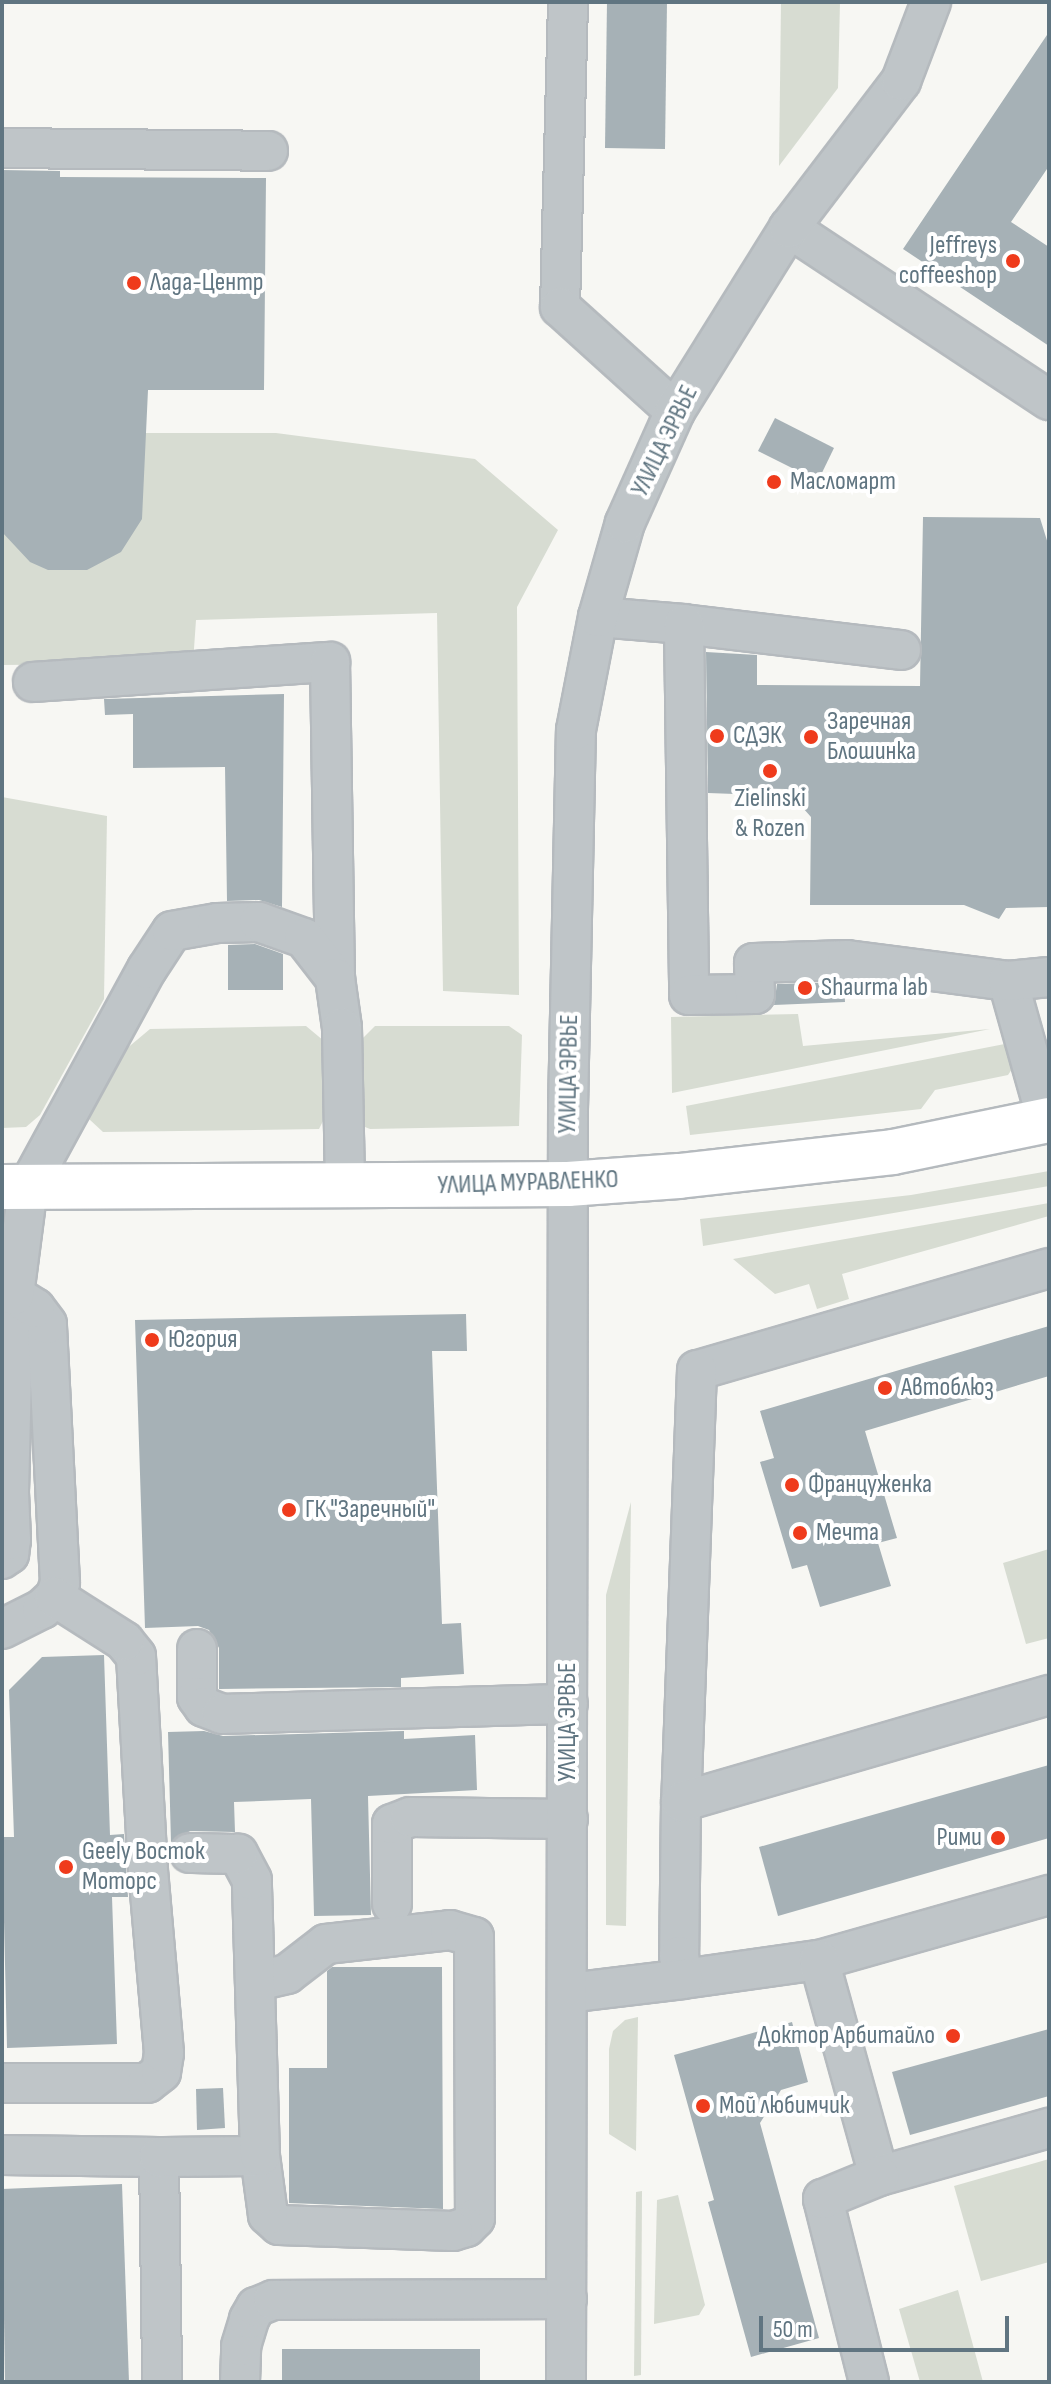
<!DOCTYPE html>
<meta charset="utf-8">
<style>
body{margin:0}
#map{position:relative;width:1051px;height:2384px;overflow:hidden;background:#f7f7f3;font-family:"Sofia Sans Condensed",sans-serif}
div>[style]{position:absolute}
.green>*{inset:0;background:#d7dcd2}
.building>*{inset:0;background:#a6b1b6}
.roads{filter:drop-shadow(2px 0 #b5babe) drop-shadow(-2px 0 #b5babe) drop-shadow(0 2px #b5babe) drop-shadow(0 -2px #b5babe)}
.minor>*{height:38px;margin:-19px;padding:0 19px;transform-origin:19px;border-radius:19px;background:#bfc5c8}
.major>*{height:44px;margin:-22px;padding:0 22px;transform-origin:22px;border-radius:22px;background:#fff}
.dots>*{width:22px;height:22px;translate:-50% -50%;box-sizing:border-box;border:4px solid #fff;border-radius:50%}
span{translate:-50% -50%;white-space:nowrap;text-align:center;line-height:1.15;-webkit-text-stroke:8px #fff;paint-order:stroke}
.poi-label{font-size:26px;color:#607581}
.right{translate:-100% -50%;text-align:right}
.left{translate:0 -50%;text-align:left}
.street-label{font-size:26px;color:#607581}
.frame{position:absolute;inset:0;border:4px solid #607581;pointer-events:none}
.scale{position:absolute;left:759px;top:2316px;width:250px;height:36px;box-sizing:border-box;border:4px solid #607581;border-top:0;padding-left:10px;font-size:24px;line-height:28px;white-space:nowrap;color:#607581;-webkit-text-stroke:6px #fff;paint-order:stroke}
</style>
<div id="map">
<div class="green">
<div style="clip-path:polygon(781px 2px,840px 2px,838px 88px,779px 166px)"></div>
<div style="clip-path:polygon(2px 433px,276px 433px,475px 459px,558px 530px,517px 607px,519px 995px,443px 991px,437px 613px,196px 620px,193px 663px,2px 665px)"></div>
<div style="clip-path:polygon(2px 797px,107px 816px,104px 999px,40px 1115px,26px 1127px,2px 1128px)"></div>
<div style="clip-path:polygon(798px 1014px,803px 1046px,990px 1029px,672px 1093px,671px 1017px)"></div>
<div style="clip-path:polygon(306px 1026px,324px 1041px,327px 1113px,319px 1129px,103px 1132px,89px 1119px,125px 1050px,150px 1029px)"></div>
<div style="clip-path:polygon(375px 1026px,509px 1026px,522px 1035px,519px 1126px,370px 1129px,360px 1125px,360px 1041px)"></div>
<div style="clip-path:polygon(1015px 1042px,1018px 1060px,1008px 1075px,935px 1090px,921px 1109px,690px 1135px,686px 1106px)"></div>
<div style="clip-path:polygon(1049px 1171px,1049px 1186px,703px 1246px,700px 1219px,911px 1195px)"></div>
<div style="clip-path:polygon(1049px 1203px,1049px 1216px,842px 1274px,849px 1299px,817px 1309px,809px 1284px,775px 1294px,733px 1259px)"></div>
<div style="clip-path:polygon(631px 1502px,626px 1926px,606px 1925px,606px 1595px)"></div>
<div style="clip-path:polygon(1049px 1549px,1049px 1638px,1026px 1644px,1003px 1563px)"></div>
<div style="clip-path:polygon(638px 2017px,636px 2151px,609px 2134px,609px 2049px,613px 2031px,625px 2020px)"></div>
<div style="clip-path:polygon(1049px 2159px,1049px 2262px,981px 2281px,954px 2186px)"></div>
<div style="clip-path:polygon(642px 2191px,641px 2375px,634px 2376px,636px 2192px)"></div>
<div style="clip-path:polygon(678px 2195px,705px 2305px,699px 2315px,654px 2324px,657px 2200px)"></div>
<div style="clip-path:polygon(958px 2290px,983px 2382px,920px 2382px,899px 2309px)"></div>
</div>
<div class="building">
<div style="clip-path:polygon(607px 2px,667px 2px,665px 149px,605px 148px)"></div>
<div style="clip-path:polygon(1049px 32px,1049px 166px,1011px 222px,1049px 247px,1049px 346px,903px 249px)"></div>
<div style="clip-path:polygon(2px 170px,60px 171px,60px 177px,266px 178px,264px 390px,148px 390px,142px 519px,121px 552px,87px 570px,48px 570px,30px 562px,2px 532px)"></div>
<div style="clip-path:polygon(775px 418px,834px 448px,818px 481px,758px 451px)"></div>
<div style="clip-path:polygon(923px 517px,1040px 518px,1049px 547px,1049px 907px,1006px 908px,999px 919px,964px 905px,810px 905px,811px 817px,786px 789px,735px 788px,735px 794px,708px 793px,706px 652px,757px 655px,757px 685px,920px 686px)"></div>
<div style="clip-path:polygon(284px 694px,282px 907px,259px 900px,227px 901px,225px 767px,133px 768px,133px 714px,105px 715px,104px 699px)"></div>
<div style="clip-path:polygon(255px 944px,283px 954px,283px 990px,228px 990px,228px 945px)"></div>
<div style="clip-path:polygon(844px 982px,845px 1002px,774px 1005px,777px 984px)"></div>
<div style="clip-path:polygon(466px 1314px,467px 1351px,432px 1351px,442px 1624px,461px 1623px,464px 1674px,401px 1678px,401px 1687px,219px 1689px,219px 1648px,209px 1630px,198px 1626px,145px 1628px,135px 1320px)"></div>
<div style="clip-path:polygon(1049px 1326px,1049px 1376px,865px 1431px,897px 1538px,878px 1543px,891px 1586px,820px 1607px,807px 1565px,792px 1569px,760px 1462px,774px 1458px,760px 1411px)"></div>
<div style="clip-path:polygon(104px 1655px,110px 1835px,124px 1834px,128px 1897px,112px 1897px,117px 2044px,7px 2048px,2px 1837px,14px 1837px,9px 1690px,42px 1657px)"></div>
<div style="clip-path:polygon(204px 1731px,223px 1736px,404px 1731px,404px 1739px,475px 1735px,477px 1790px,368px 1796px,371px 1915px,314px 1916px,311px 1799px,234px 1802px,235px 1832px,190px 1831px,171px 1842px,168px 1732px)"></div>
<div style="clip-path:polygon(1049px 1765px,1049px 1838px,778px 1916px,759px 1847px)"></div>
<div style="clip-path:polygon(332px 1967px,442px 1967px,443px 2209px,289px 2203px,289px 2068px,327px 2068px,327px 1971px)"></div>
<div style="clip-path:polygon(792px 2022px,808px 2082px,781px 2090px,760px 2123px,819px 2338px,751px 2357px,708px 2202px,714px 2200px,674px 2055px)"></div>
<div style="clip-path:polygon(1049px 2029px,1049px 2096px,910px 2135px,892px 2072px)"></div>
<div style="clip-path:polygon(223px 2088px,225px 2128px,197px 2130px,196px 2089px)"></div>
<div style="clip-path:polygon(122px 2184px,129px 2382px,5px 2382px,2px 2189px)"></div>
<div style="clip-path:polygon(282px 2349px,480px 2349px,480px 2382px,282px 2382px)"></div>
</div>
<div class="roads">
<div class="minor">
<div style="left:568px;top:2px;width:305px;rotate:91.5deg"></div>
<div style="left:560px;top:307px;width:155px;rotate:42.1deg"></div>
<div style="left:2px;top:148px;width:266px;rotate:0.6deg"></div>
<div style="left:789px;top:228px;width:312px;rotate:33.5deg"></div>
<div style="left:598px;top:617px;width:86px;rotate:4.7deg"></div>
<div style="left:901px;top:650px;width:219px;rotate:-173.2deg"></div>
<div style="left:684px;top:624px;width:371px;rotate:89.2deg"></div>
<div style="left:689px;top:995px;width:66px;rotate:-0.9deg"></div>
<div style="left:755px;top:994px;width:31px;rotate:-92deg"></div>
<div style="left:754px;top:963px;width:93px;rotate:-1.8deg"></div>
<div style="left:847px;top:960px;width:162px;rotate:7.4deg"></div>
<div style="left:1008px;top:981px;width:144px;rotate:74.3deg"></div>
<div style="left:33px;top:682px;width:298px;rotate:-3.9deg"></div>
<div style="left:330px;top:662px;width:316px;rotate:89.1deg"></div>
<div style="left:1008px;top:981px;width:41px;rotate:-5.6deg"></div>
<div style="left:1049px;top:1268px;width:366px;rotate:163.8deg"></div>
<div style="left:697px;top:1370px;width:432px;rotate:92.1deg"></div>
<div style="left:681px;top:1802px;width:154px;rotate:90.7deg"></div>
<div style="left:679px;top:1956px;width:23px;rotate:80deg"></div>
<div style="left:683px;top:1979px;width:137px;rotate:-8deg"></div>
<div style="left:819px;top:1960px;width:239px;rotate:-15.8deg"></div>
<div style="left:2px;top:1559px;width:9px;rotate:-36deg"></div>
<div style="left:9px;top:1554px;width:14px;rotate:-82deg"></div>
<div style="left:11px;top:1540px;width:48px;rotate:-92.4deg"></div>
<div style="left:9px;top:1492px;width:197px;rotate:-88.5deg"></div>
<div style="left:2px;top:1629px;width:45px;rotate:-26.6deg"></div>
<div style="left:42px;top:1609px;width:18px;rotate:-43deg"></div>
<div style="left:55px;top:1597px;width:15px;rotate:-70deg"></div>
<div style="left:60px;top:1583px;width:259px;rotate:-92.9deg"></div>
<div style="left:47px;top:1324px;width:20px;rotate:-127deg"></div>
<div style="left:35px;top:1308px;width:25px;rotate:-148deg"></div>
<div style="left:14px;top:1295px;width:109px;rotate:-82.6deg"></div>
<div style="left:28px;top:1187px;width:248px;rotate:-61.4deg"></div>
<div style="left:147px;top:969px;width:45px;rotate:-56.7deg"></div>
<div style="left:172px;top:931px;width:46px;rotate:-10.1deg"></div>
<div style="left:217px;top:923px;width:42px;rotate:-1.4deg"></div>
<div style="left:259px;top:922px;width:48px;rotate:19.6deg"></div>
<div style="left:304px;top:938px;width:51px;rotate:52.2deg"></div>
<div style="left:335px;top:978px;width:50px;rotate:82deg"></div>
<div style="left:342px;top:1028px;width:158px;rotate:88.9deg"></div>
<div style="left:197px;top:1649px;width:48px;rotate:90deg"></div>
<div style="left:197px;top:1697px;width:12px;rotate:55deg"></div>
<div style="left:204px;top:1707px;width:19px;rotate:21deg"></div>
<div style="left:222px;top:1714px;width:346px;rotate:-1.7deg"></div>
<div style="left:681px;top:1802px;width:383px;rotate:-16.2deg"></div>
<div style="left:392px;top:1904px;width:80px;rotate:-90deg"></div>
<div style="left:392px;top:1824px;width:19px;rotate:-21deg"></div>
<div style="left:410px;top:1817px;width:158px;rotate:0.7deg"></div>
<div style="left:819px;top:1960px;width:224px;rotate:74.5deg"></div>
<div style="left:879px;top:2176px;width:177px;rotate:-15.8deg"></div>
<div style="left:257px;top:1981px;width:31px;rotate:-13deg"></div>
<div style="left:287px;top:1974px;width:49px;rotate:-37.6deg"></div>
<div style="left:326px;top:1944px;width:125px;rotate:-6.4deg"></div>
<div style="left:450px;top:1930px;width:25px;rotate:16deg"></div>
<div style="left:474px;top:1937px;width:281px;rotate:89.8deg"></div>
<div style="left:475px;top:2218px;width:13px;rotate:135deg"></div>
<div style="left:466px;top:2227px;width:14px;rotate:163deg"></div>
<div style="left:453px;top:2231px;width:174px;rotate:-178deg"></div>
<div style="left:279px;top:2225px;width:15px;rotate:-138deg"></div>
<div style="left:268px;top:2215px;width:60px;rotate:-97.7deg"></div>
<div style="left:568px;top:1993px;width:116px;rotate:-6.9deg"></div>
<div style="left:2px;top:2083px;width:145px"></div>
<div style="left:147px;top:2083px;width:18px;rotate:-38deg"></div>
<div style="left:161px;top:2072px;width:19px;rotate:-81deg"></div>
<div style="left:164px;top:2053px;width:183px;rotate:-95deg"></div>
<div style="left:148px;top:1871px;width:215px;rotate:-93.2deg"></div>
<div style="left:136px;top:1656px;width:19px;rotate:-129deg"></div>
<div style="left:124px;top:1641px;width:82px;rotate:-147.5deg"></div>
<div style="left:2px;top:2155px;width:157px;rotate:0.7deg"></div>
<div style="left:159px;top:2157px;width:225px;rotate:89.2deg"></div>
<div style="left:159px;top:2157px;width:101px;rotate:-0.6deg"></div>
<div style="left:260px;top:2156px;width:276px;rotate:-91.7deg"></div>
<div style="left:252px;top:1880px;width:30px;rotate:-118deg"></div>
<div style="left:238px;top:1854px;width:48px;rotate:-178.8deg"></div>
<div style="left:240px;top:2382px;width:36px;rotate:-88deg"></div>
<div style="left:241px;top:2346px;width:28px;rotate:-73deg"></div>
<div style="left:249px;top:2319px;width:14px;rotate:-60deg"></div>
<div style="left:256px;top:2307px;width:18px;rotate:-22deg"></div>
<div style="left:273px;top:2300px;width:294px;rotate:-0.2deg"></div>
<div style="left:566px;top:2382px;width:1273px;rotate:-89.91deg"></div>
<div style="left:568px;top:1109px;width:379px;rotate:-88.8deg"></div>
<div style="left:576px;top:730px;width:115px;rotate:-79deg"></div>
<div style="left:598px;top:617px;width:98px;rotate:-74deg"></div>
<div style="left:625px;top:523px;width:123px;rotate:-65.9deg"></div>
<div style="left:675px;top:411px;width:216px;rotate:-58.1deg"></div>
<div style="left:789px;top:228px;width:185px;rotate:-52.7deg"></div>
<div style="left:901px;top:81px;width:85px;rotate:-69.2deg"></div>
<div style="left:869px;top:2382px;width:189px;rotate:-104.1deg"></div>
<div style="left:823px;top:2199px;width:61px;rotate:-22.3deg"></div>
</div>
<div class="major">
<div style="left:2px;top:1187px;width:566px;rotate:-0.3deg"></div>
<div style="left:568px;top:1184px;width:111px;rotate:-4.1deg"></div>
<div style="left:679px;top:1176px;width:215px;rotate:-6.4deg"></div>
<div style="left:893px;top:1152px;width:159px;rotate:-11.6deg"></div>
</div>
</div>
<div class="dots">
<div style="left:1013px;top:261px;background:#ef3b1c"></div>
<div style="left:134px;top:283px;background:#ef3b1c"></div>
<div style="left:774px;top:482px;background:#ef3b1c"></div>
<div style="left:717px;top:736px;background:#ef3b1c"></div>
<div style="left:811px;top:737px;background:#ef3b1c"></div>
<div style="left:770px;top:771px;background:#ef3b1c"></div>
<div style="left:805px;top:988px;background:#ef3b1c"></div>
<div style="left:152px;top:1340px;background:#ef3b1c"></div>
<div style="left:885px;top:1388px;background:#ef3b1c"></div>
<div style="left:792px;top:1485px;background:#ef3b1c"></div>
<div style="left:289px;top:1510px;background:#ef3b1c"></div>
<div style="left:800px;top:1533px;background:#ef3b1c"></div>
<div style="left:998px;top:1838px;background:#ef3b1c"></div>
<div style="left:66px;top:1867px;background:#ef3b1c"></div>
<div style="left:953px;top:2036px;background:#ef3b1c"></div>
<div style="left:703px;top:2106px;background:#ef3b1c"></div>
</div>
<div class="poi-label">
<span class="right" style="left:997px;top:261px">Jeffreys<br>coffeeshop</span>
<span class="left" style="left:150px;top:283px">Лада-Центр</span>
<span class="left" style="left:790px;top:482px">Масломарт</span>
<span class="left" style="left:827px;top:737px">Заречная<br>Блошинка</span>
<span class="left" style="left:733px;top:736px">СДЭК</span>
<span style="left:770px;top:814px">Zielinski<br>&amp; Rozen</span>
<span class="left" style="left:821px;top:988px">Shaurma lab</span>
<span class="left" style="left:168px;top:1340px">Югория</span>
<span class="left" style="left:901px;top:1388px">Автоблюз</span>
<span class="left" style="left:808px;top:1485px">Француженка</span>
<span class="left" style="left:305px;top:1510px">ГК "Заречный"</span>
<span class="left" style="left:816px;top:1533px">Мечта</span>
<span class="right" style="left:982px;top:1838px">Рими</span>
<span class="left" style="left:82px;top:1867px">Geely Восток<br>Моторс</span>
<span class="right" style="left:935px;top:2036px">Доктор Арбитайло</span>
<span class="left" style="left:719px;top:2106px">Мой любимчик</span>
</div>
<div class="street-label">
<span style="left:665px;top:441px;rotate:-64deg">УЛИЦА ЭРВЬЕ</span>
<span style="left:569px;top:1074px;rotate:-89deg">УЛИЦА ЭРВЬЕ</span>
<span style="left:528px;top:1183px;rotate:-2deg">УЛИЦА МУРАВЛЕНКО</span>
<span style="left:568px;top:1722px;rotate:-90deg">УЛИЦА ЭРВЬЕ</span>
</div>
<div class="frame"></div>
<div class="scale">50 m</div>
</div>
